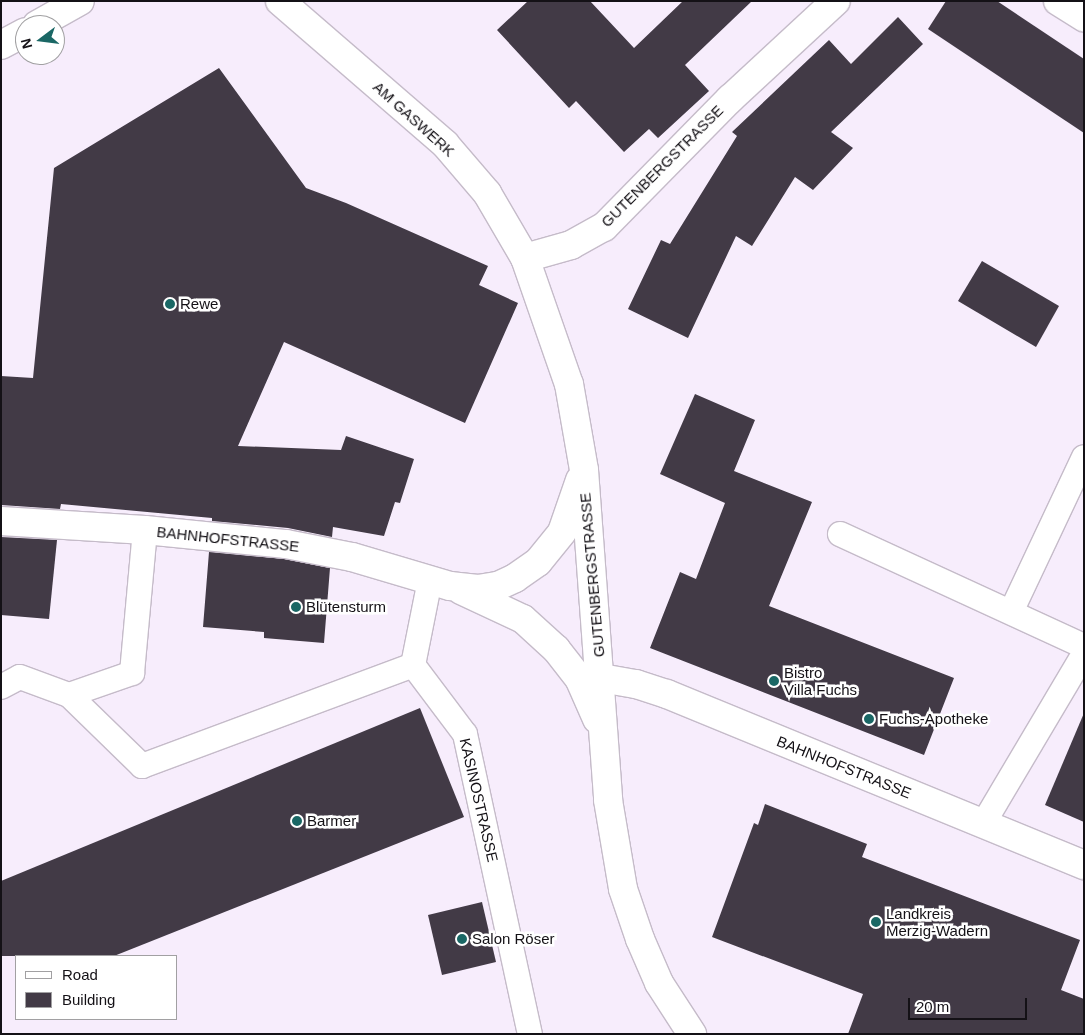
<!DOCTYPE html>
<meta charset="utf-8">
<style>
body{margin:0}
#map{position:relative;width:1085px;height:1035px;overflow:hidden;background:#f7edfc;font-family:Helvetica,sans-serif}
div>[style]{position:absolute}
.building>*{inset:0;background:#423a46}
.roads{filter:drop-shadow(1px 0 #c5bbc9) drop-shadow(-1px 0 #c5bbc9) drop-shadow(0 1px #c5bbc9) drop-shadow(0 -1px #c5bbc9)}
.lane>*{height:24px;margin:-12px;padding:0 12px;transform-origin:12px;border-radius:12px;background:#fff}
.street>*{height:28px;margin:-14px;padding:0 14px;transform-origin:14px;border-radius:14px;background:#fff}
.secondary>*{height:28px;margin:-14px;padding:0 14px;transform-origin:14px;border-radius:14px;background:#fff}
.dots>*{width:14px;height:14px;translate:-50% -50%;box-sizing:border-box;border:2px solid #fff;border-radius:50%}
span{translate:-50% -50%;white-space:nowrap;text-align:center;line-height:1.15;-webkit-text-stroke:5px #fff;paint-order:stroke}
.street-label{font-size:15px;color:#141116}
.poi-label{font-size:15px;color:#141116}
.left{translate:0 -50%;text-align:left}
.frame{position:absolute;inset:0;border:2px solid #141116;pointer-events:none}
.legend{position:absolute;left:15px;top:955px;width:162px;height:65px;box-sizing:border-box;background:#fff;border:1px solid #a1a0a2;margin:0;padding:6px 9px;list-style:none;font-size:15px;color:#141116}
.legend li{display:flex;align-items:center;gap:10px;height:25px}
.legend b{width:25px;border:1px solid #a1a0a2}
.north{position:absolute;left:15px;top:15px;width:50px;height:50px;box-sizing:border-box;background:#fff;border:1px solid #a1a0a2;border-radius:50%;rotate:255deg;font-size:14px;font-weight:700;line-height:20px;text-align:center;color:#141116}
.north::after{content:'';display:block;margin:auto;width:18px;height:22px;background:#1a6765;clip-path:polygon(50% 0,100% 100%,50% 72%,0 100%)}
.scale{position:absolute;left:908px;top:998px;width:119px;height:22px;box-sizing:border-box;border:2px solid #141116;border-top:0;padding-left:6px;font-size:15px;line-height:18px;white-space:nowrap;color:#141116;-webkit-text-stroke:4px #fff;paint-order:stroke}
</style>
<div id="map">
<div class="building">
<div style="clip-path:polygon(528px 1px,590px 1px,634px 48px,683px 1px,752px 1px,685px 65px,709px 91px,658px 138px,649px 129px,624px 152px,576px 101px,569px 108px,497px 30px)"></div>
<div style="clip-path:polygon(946px 1px,997px 1px,1084px 59px,1084px 133px,928px 29px)"></div>
<div style="clip-path:polygon(898px 17px,923px 44px,831px 132px,853px 148px,813px 190px,795px 177px,752px 246px,736px 236px,688px 338px,628px 309px,661px 240px,670px 244px,737px 136px,732px 132px,829px 40px,851px 64px)"></div>
<div style="clip-path:polygon(219px 68px,306px 188px,346px 203px,488px 266px,479px 285px,518px 303px,465px 423px,284px 342px,238px 446px,341px 450px,346px 436px,414px 459px,400px 503px,395px 502px,384px 536px,333px 527px,332px 537px,288px 528px,212px 521px,212px 518px,61px 504px,60px 509px,1px 505px,1px 376px,33px 378px,54px 168px)"></div>
<div style="clip-path:polygon(982px 261px,1059px 306px,1036px 347px,958px 301px)"></div>
<div style="clip-path:polygon(695px 394px,755px 420px,734px 471px,812px 502px,769px 606px,954px 678px,924px 755px,650px 648px,680px 572px,696px 579px,725px 503px,660px 474px)"></div>
<div style="clip-path:polygon(1px 537px,57px 540px,49px 619px,1px 615px)"></div>
<div style="clip-path:polygon(209px 552px,284px 559px,330px 568px,324px 643px,264px 638px,264px 632px,203px 627px)"></div>
<div style="clip-path:polygon(420px 708px,464px 817px,114px 956px,1px 956px,1px 881px)"></div>
<div style="clip-path:polygon(1084px 713px,1084px 822px,1045px 805px)"></div>
<div style="clip-path:polygon(765px 804px,867px 844px,862px 857px,1080px 940px,1061px 990px,1084px 999px,1084px 1034px,848px 1034px,863px 994px,712px 937px,754px 823px,758px 825px)"></div>
<div style="clip-path:polygon(482px 902px,496px 962px,442px 975px,428px 915px)"></div>
</div>
<div class="roads">
<div class="lane">
<div style="left:840px;top:534px;width:268px;rotate:24.7deg"></div>
<div style="left:430px;top:580px;width:87px;rotate:101.3deg"></div>
<div style="left:413px;top:665px;width:86px;rotate:53deg"></div>
<div style="left:465px;top:734px;width:307px;rotate:77.8deg"></div>
<div style="left:1011px;top:612px;width:171px;rotate:-64.8deg"></div>
<div style="left:1px;top:687px;width:21px;rotate:-28deg"></div>
<div style="left:20px;top:677px;width:52px;rotate:20.2deg"></div>
<div style="left:69px;top:695px;width:67px;rotate:-19.2deg"></div>
<div style="left:132px;top:673px;width:144px;rotate:-84.8deg"></div>
<div style="left:69px;top:695px;width:102px;rotate:44.2deg"></div>
<div style="left:142px;top:766px;width:289px;rotate:-20.4deg"></div>
<div style="left:983px;top:824px;width:198px;rotate:-59.3deg"></div>
</div>
<div class="street">
<div style="left:1058px;top:1px;width:31px;rotate:32deg"></div>
<div style="left:37px;top:25px;width:49px;rotate:-29.2deg"></div>
<div style="left:1px;top:45px;width:27px;rotate:-28deg"></div>
<div style="left:525px;top:258px;width:48px;rotate:-15.8deg"></div>
<div style="left:571px;top:245px;width:38px;rotate:-29deg"></div>
<div style="left:604px;top:227px;width:180px;rotate:-45.5deg"></div>
<div style="left:730px;top:99px;width:144px;rotate:-42.8deg"></div>
</div>
<div class="secondary">
<div style="left:280px;top:1px;width:218px;rotate:40.9deg"></div>
<div style="left:445px;top:144px;width:65px;rotate:49.4deg"></div>
<div style="left:487px;top:193px;width:75px;rotate:59.7deg"></div>
<div style="left:525px;top:258px;width:133px;rotate:70.8deg"></div>
<div style="left:569px;top:384px;width:87px;rotate:80.1deg"></div>
<div style="left:584px;top:470px;width:331px;rotate:85.8deg"></div>
<div style="left:608px;top:800px;width:90px;rotate:80.4deg"></div>
<div style="left:623px;top:889px;width:53px;rotate:71.2deg"></div>
<div style="left:640px;top:939px;width:48px;rotate:66.6deg"></div>
<div style="left:659px;top:983px;width:61px;rotate:57.1deg"></div>
<div style="left:1px;top:521px;width:144px;rotate:3.6deg"></div>
<div style="left:145px;top:530px;width:142px;rotate:5.7deg"></div>
<div style="left:286px;top:544px;width:67px;rotate:11.1deg"></div>
<div style="left:352px;top:557px;width:102px;rotate:16.5deg"></div>
<div style="left:450px;top:586px;width:28px;rotate:6deg"></div>
<div style="left:478px;top:589px;width:20px;rotate:-9deg"></div>
<div style="left:498px;top:586px;width:19px;rotate:-25deg"></div>
<div style="left:515px;top:578px;width:28px;rotate:-35deg"></div>
<div style="left:538px;top:562px;width:38px;rotate:-51deg"></div>
<div style="left:562px;top:532px;width:55px;rotate:-70.9deg"></div>
<div style="left:461px;top:590px;width:68px;rotate:25.1deg"></div>
<div style="left:523px;top:619px;width:45px;rotate:42.3deg"></div>
<div style="left:556px;top:649px;width:37px;rotate:52deg"></div>
<div style="left:579px;top:678px;width:45px;rotate:66.3deg"></div>
<div style="left:601px;top:678px;width:36px;rotate:10deg"></div>
<div style="left:636px;top:684px;width:33px;rotate:18deg"></div>
<div style="left:667px;top:694px;width:451px;rotate:22.3deg"></div>
</div>
</div>
<div class="dots">
<div style="left:170px;top:304px;background:#1a6765"></div>
<div style="left:296px;top:607px;background:#1a6765"></div>
<div style="left:774px;top:681px;background:#1a6765"></div>
<div style="left:869px;top:719px;background:#1a6765"></div>
<div style="left:297px;top:821px;background:#1a6765"></div>
<div style="left:876px;top:922px;background:#1a6765"></div>
<div style="left:462px;top:939px;background:#1a6765"></div>
</div>
<div class="street-label">
<span style="left:414px;top:119px;rotate:42deg">AM GASWERK</span>
<span style="left:662px;top:166px;rotate:-45deg">GUTENBERGSTRASSE</span>
<span style="left:228px;top:539px;rotate:6deg">BAHNHOFSTRASSE</span>
<span style="left:592px;top:575px;rotate:-95deg">GUTENBERGSTRASSE</span>
<span style="left:844px;top:767px;rotate:22deg">BAHNHOFSTRASSE</span>
<span style="left:479px;top:800px;rotate:77deg">KASINOSTRASSE</span>
</div>
<div class="poi-label">
<span class="left" style="left:180px;top:304px">Rewe</span>
<span class="left" style="left:306px;top:607px">Blütensturm</span>
<span class="left" style="left:784px;top:681px">Bistro<br>Villa Fuchs</span>
<span class="left" style="left:879px;top:719px">Fuchs-Apotheke</span>
<span class="left" style="left:307px;top:821px">Barmer</span>
<span class="left" style="left:886px;top:922px">Landkreis<br>Merzig-Wadern</span>
<span class="left" style="left:472px;top:939px">Salon Röser</span>
</div>
<div class="frame"></div>
<ul class="legend">
<li><b style="height:6px;background:#fff"></b>Road</li>
<li><b style="height:14px;background:#423a46"></b>Building</li>
</ul>
<div class="north">N</div>
<div class="scale">20 m</div>
</div>
